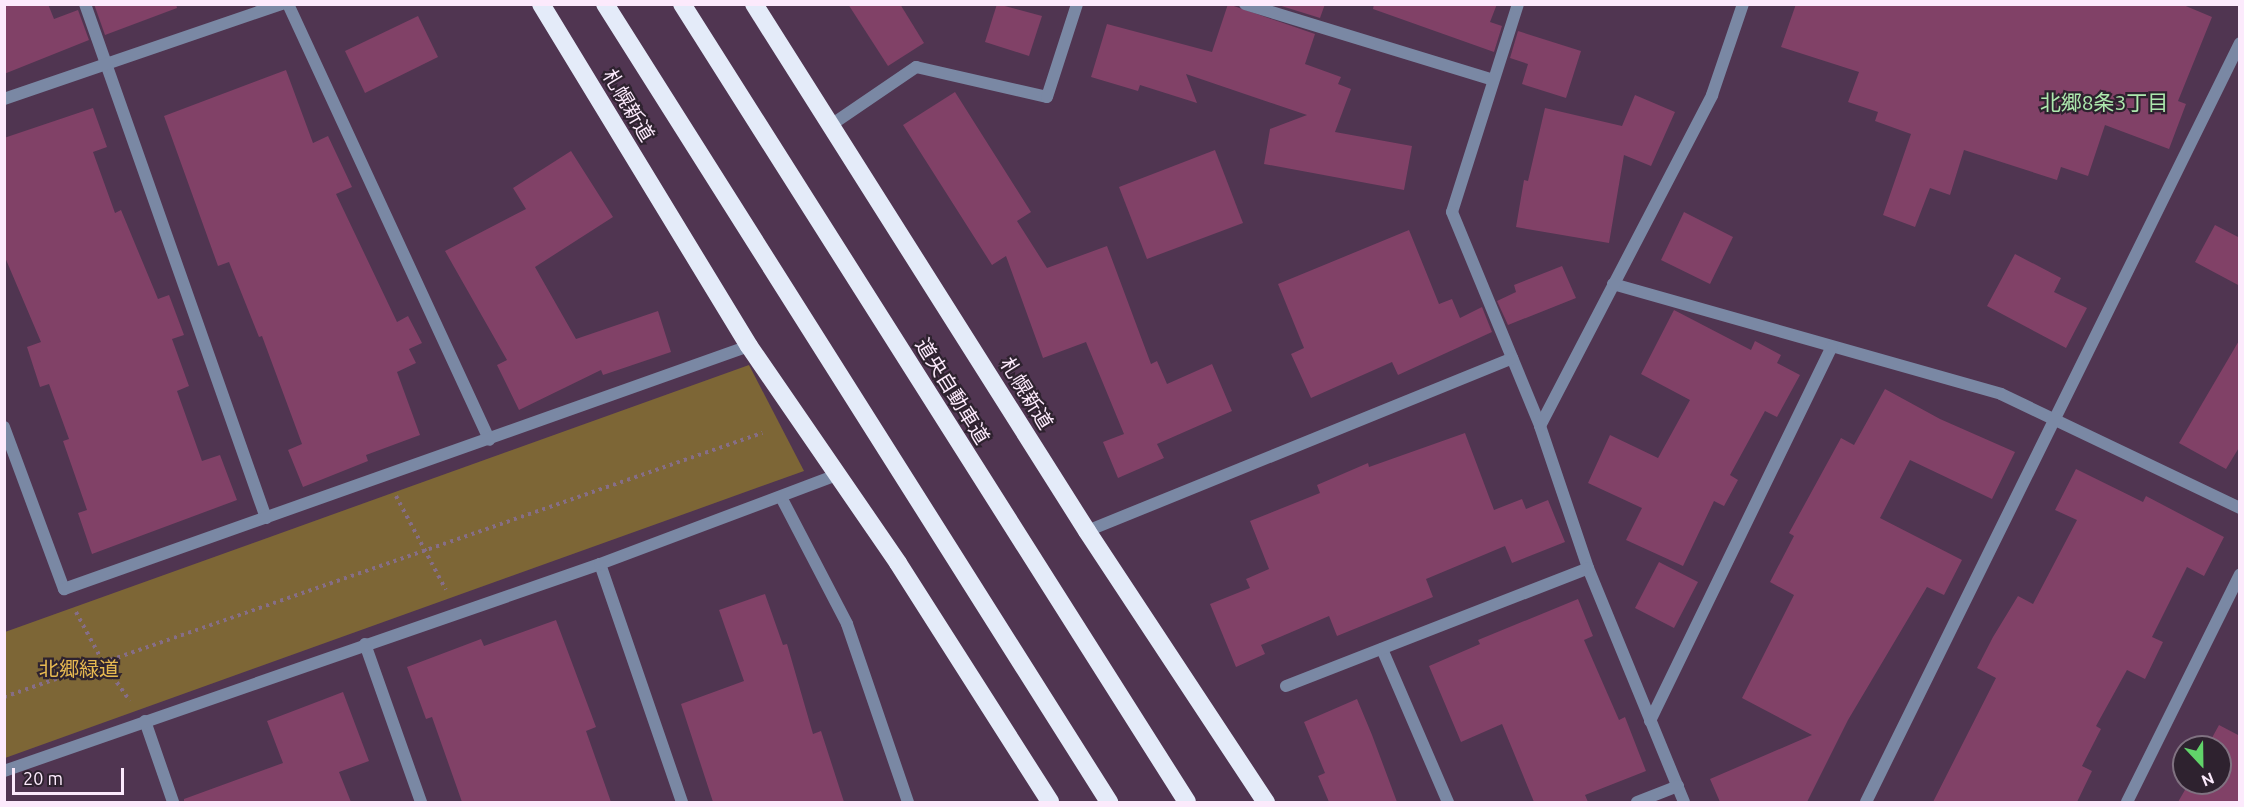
<!DOCTYPE html>
<meta charset="utf-8">
<style>
body{margin:0}
#map{position:relative;width:2244px;height:807px;overflow:hidden;background:#503551;font-family:Ubuntu,"Noto Sans JP",sans-serif}
div>[style]{position:absolute}
.green>*{inset:0;background:#7d6636}
.building>*{inset:0;background:#814167}
.path>*{height:4px;margin-top:-2px;transform-origin:0;background:repeating-linear-gradient(90deg,#866e87 0 3px,transparent 0 7.5px)}
.street>*{height:12px;margin:-6px;padding:0 6px;transform-origin:6px;border-radius:6px;background:#7a88a4}
.highway>*{height:18px;margin:-9px;padding:0 9px;transform-origin:9px;border-radius:9px;background:#e4ebf9}
span{translate:-50% -50%;white-space:nowrap;text-align:center;line-height:1.15;-webkit-text-stroke:4.5px #2e222f;paint-order:stroke}
.street-label{font-size:20px;color:#fceafc}
.park-label{font-size:20px;color:#e7b951}
.neighbourhood-label{font-size:21px;color:#ade8ad}
.frame{position:absolute;inset:0;border:6px solid #fceafc;pointer-events:none}
.north{position:absolute;left:2172px;top:735px;width:60px;height:60px;box-sizing:border-box;background:#2e222f;border:2px solid #807281;border-radius:50%;rotate:158deg;font-size:16px;font-weight:700;line-height:24px;text-align:center;color:#fceafc}
.north::after{content:'';display:block;margin:auto;width:21px;height:27px;background:#61d46a;clip-path:polygon(50% 0,100% 100%,50% 72%,0 100%)}
.scale{position:absolute;left:12px;top:768px;width:112px;height:27px;box-sizing:border-box;border:3px solid #fceafc;border-top:0;padding-left:8px;font-size:18px;line-height:21px;white-space:nowrap;color:#fceafc;-webkit-text-stroke:4px #2e222f;paint-order:stroke}
</style>
<div id="map">
<div class="green">
<div style="clip-path:polygon(749px 365px,804px 471px,5px 758px,5px 632px)"></div>
</div>
<div class="building">
<div style="clip-path:polygon(4px 4px,48px 4px,54px 19px,78px 10px,89px 40px,4px 74px)"></div>
<div style="clip-path:polygon(94px 4px,176px 4px,177px 8px,105px 35px)"></div>
<div style="clip-path:polygon(848px 4px,900px 4px,924px 43px,888px 66px)"></div>
<div style="clip-path:polygon(997px 4px,1042px 16px,1029px 56px,985px 42px)"></div>
<div style="clip-path:polygon(1228px 4px,1315px 34px,1305px 64px,1341px 77px,1338px 84px,1351px 89px,1335px 132px,1412px 146px,1404px 190px,1264px 164px,1270px 129px,1307px 115px,1186px 74px,1197px 103px,1140px 85px,1138px 91px,1091px 77px,1107px 24px,1212px 52px)"></div>
<div style="clip-path:polygon(1275px 4px,1325px 4px,1320px 18px)"></div>
<div style="clip-path:polygon(1374px 4px,1497px 4px,1490px 22px,1502px 26px,1494px 52px,1373px 9px)"></div>
<div style="clip-path:polygon(1796px 4px,2181px 4px,2212px 17px,2178px 101px,2186px 104px,2169px 149px,2105px 125px,2088px 176px,2061px 167px,2057px 180px,1964px 150px,1950px 195px,1930px 188px,1915px 227px,1883px 215px,1911px 134px,1875px 121px,1878px 112px,1848px 102px,1859px 72px,1781px 47px)"></div>
<div style="clip-path:polygon(418px 16px,438px 57px,365px 93px,345px 51px)"></div>
<div style="clip-path:polygon(1518px 31px,1581px 51px,1566px 98px,1522px 84px,1528px 64px,1510px 58px)"></div>
<div style="clip-path:polygon(286px 70px,313px 143px,328px 136px,352px 187px,336px 194px,397px 322px,408px 316px,422px 343px,409px 349px,416px 363px,397px 372px,420px 435px,366px 455px,368px 461px,303px 487px,288px 450px,302px 444px,262px 336px,259px 337px,229px 262px,218px 266px,164px 116px)"></div>
<div style="clip-path:polygon(955px 92px,1031px 212px,1017px 221px,1047px 268px,1107px 246px,1151px 364px,1157px 361px,1167px 384px,1212px 364px,1232px 411px,1157px 444px,1164px 458px,1118px 478px,1103px 442px,1124px 434px,1086px 342px,1043px 358px,1006px 256px,992px 265px,903px 125px)"></div>
<div style="clip-path:polygon(1635px 95px,1675px 112px,1651px 166px,1624px 155px,1609px 243px,1516px 227px,1524px 180px,1528px 181px,1545px 108px,1622px 126px)"></div>
<div style="clip-path:polygon(93px 108px,107px 147px,93px 152px,115px 213px,121px 210px,158px 299px,169px 295px,184px 335px,172px 339px,189px 386px,177px 391px,202px 461px,220px 455px,237px 500px,92px 554px,78px 513px,87px 510px,63px 441px,69px 439px,49px 384px,40px 387px,27px 347px,41px 342px,4px 255px,4px 138px)"></div>
<div style="clip-path:polygon(1215px 150px,1243px 223px,1147px 259px,1119px 187px)"></div>
<div style="clip-path:polygon(571px 151px,613px 217px,535px 267px,576px 339px,658px 311px,671px 352px,603px 375px,601px 370px,519px 410px,497px 365px,507px 360px,445px 251px,526px 209px,513px 188px)"></div>
<div style="clip-path:polygon(1684px 212px,1733px 237px,1710px 284px,1661px 260px)"></div>
<div style="clip-path:polygon(2215px 225px,2240px 238px,2240px 286px,2195px 262px)"></div>
<div style="clip-path:polygon(1409px 230px,1439px 304px,1452px 299px,1460px 318px,1482px 307px,1492px 332px,1398px 375px,1392px 362px,1311px 398px,1291px 354px,1304px 348px,1278px 284px)"></div>
<div style="clip-path:polygon(2015px 254px,2061px 278px,2054px 292px,2087px 308px,2066px 348px,1987px 306px)"></div>
<div style="clip-path:polygon(1562px 266px,1576px 298px,1508px 325px,1497px 301px,1516px 292px,1514px 285px)"></div>
<div style="clip-path:polygon(1674px 310px,1751px 350px,1755px 341px,1781px 355px,1777px 363px,1800px 375px,1777px 417px,1765px 411px,1730px 475px,1738px 480px,1724px 506px,1714px 501px,1683px 566px,1626px 540px,1642px 508px,1588px 483px,1610px 435px,1658px 458px,1690px 400px,1641px 374px)"></div>
<div style="clip-path:polygon(2240px 339px,2240px 446px,2226px 469px,2179px 443px)"></div>
<div style="clip-path:polygon(1885px 389px,1940px 419px,2015px 452px,1992px 499px,1910px 460px,1880px 518px,1962px 560px,1944px 595px,1927px 587px,1848px 720px,1807px 802px,1720px 802px,1710px 779px,1812px 735px,1742px 698px,1794px 595px,1770px 582px,1794px 536px,1789px 533px,1841px 438px,1854px 445px)"></div>
<div style="clip-path:polygon(1465px 433px,1494px 510px,1522px 499px,1526px 509px,1548px 500px,1565px 542px,1512px 563px,1505px 546px,1426px 579px,1433px 597px,1337px 636px,1329px 616px,1261px 645px,1265px 654px,1236px 667px,1210px 604px,1250px 588px,1246px 579px,1269px 569px,1250px 521px,1320px 493px,1317px 485px,1368px 463px,1369px 467px)"></div>
<div style="clip-path:polygon(2076px 469px,2143px 502px,2146px 496px,2224px 537px,2204px 576px,2187px 567px,2152px 637px,2163px 642px,2145px 679px,2127px 670px,2096px 726px,2101px 729px,2082px 766px,2092px 771px,2077px 802px,1933px 802px,1996px 678px,1977px 668px,1993px 637px,2018px 596px,2033px 604px,2077px 520px,2055px 510px)"></div>
<div style="clip-path:polygon(1659px 562px,1698px 582px,1674px 628px,1635px 608px)"></div>
<div style="clip-path:polygon(765px 594px,783px 645px,787px 644px,813px 734px,821px 731px,844px 802px,713px 802px,681px 704px,744px 681px,719px 610px)"></div>
<div style="clip-path:polygon(1578px 599px,1593px 636px,1584px 640px,1619px 720px,1625px 717px,1646px 771px,1585px 795px,1588px 802px,1534px 802px,1502px 724px,1461px 742px,1429px 666px,1480px 644px,1478px 640px)"></div>
<div style="clip-path:polygon(556px 620px,596px 727px,586px 731px,611px 802px,462px 802px,432px 717px,426px 719px,407px 667px,481px 639px,484px 646px)"></div>
<div style="clip-path:polygon(343px 692px,369px 761px,339px 772px,351px 802px,184px 802px,184px 799px,283px 763px,267px 721px)"></div>
<div style="clip-path:polygon(1357px 699px,1372px 735px,1397px 802px,1329px 802px,1318px 776px,1325px 773px,1304px 722px)"></div>
<div style="clip-path:polygon(2219px 725px,2240px 736px,2240px 802px,2178px 802px,2189px 783px,2220px 783px,2220px 747px,2207px 747px)"></div>
</div>
<div class="path">
<div style="left:396px;top:496px;width:106px;rotate:62deg"></div>
<div style="left:76px;top:612px;width:59px;rotate:61.7deg"></div>
<div style="left:104px;top:664px;width:45px;rotate:54.9deg"></div>
<div style="left:4px;top:697px;width:803px;rotate:-19.2deg"></div>
</div>
<div class="street">
<div style="left:85px;top:4px;width:545px;rotate:70.6deg"></div>
<div style="left:288px;top:4px;width:480px;rotate:65.2deg"></div>
<div style="left:1245px;top:4px;width:259px;rotate:17deg"></div>
<div style="left:1518px;top:4px;width:218px;rotate:107.6deg"></div>
<div style="left:1452px;top:212px;width:231px;rotate:67.6deg"></div>
<div style="left:1540px;top:426px;width:150px;rotate:71.3deg"></div>
<div style="left:1588px;top:568px;width:253px;rotate:67.7deg"></div>
<div style="left:4px;top:99px;width:294px;rotate:-18.9deg"></div>
<div style="left:831px;top:125px;width:103px;rotate:-34.3deg"></div>
<div style="left:916px;top:67px;width:134px;rotate:12.9deg"></div>
<div style="left:1047px;top:97px;width:98px;rotate:-72.1deg"></div>
<div style="left:1613px;top:284px;width:403px;rotate:15.8deg"></div>
<div style="left:2001px;top:394px;width:265px;rotate:25.5deg"></div>
<div style="left:1540px;top:426px;width:373px;rotate:-62.5deg"></div>
<div style="left:1712px;top:95px;width:96px;rotate:-71.2deg"></div>
<div style="left:4px;top:427px;width:173px;rotate:69.7deg"></div>
<div style="left:64px;top:589px;width:727px;rotate:-19.53deg"></div>
<div style="left:781px;top:497px;width:143px;rotate:62.5deg"></div>
<div style="left:847px;top:624px;width:188px;rotate:71.1deg"></div>
<div style="left:1087px;top:531px;width:459px;rotate:-22.1deg"></div>
<div style="left:600px;top:564px;width:252px;rotate:71deg"></div>
<div style="left:365px;top:644px;width:168px;rotate:70.5deg"></div>
<div style="left:1382px;top:649px;width:167px;rotate:66.7deg"></div>
<div style="left:1286px;top:686px;width:324px;rotate:-21.3deg"></div>
<div style="left:145px;top:721px;width:86px;rotate:70.9deg"></div>
<div style="left:1650px;top:721px;width:416px;rotate:-64.1deg"></div>
<div style="left:4px;top:771px;width:631px;rotate:-19.15deg"></div>
<div style="left:600px;top:564px;width:253px;rotate:-20.6deg"></div>
<div style="left:1637px;top:802px;width:44px;rotate:-21.3deg"></div>
<div style="left:1866px;top:802px;width:846px;rotate:-63.77deg"></div>
<div style="left:2127px;top:802px;width:254px;rotate:-63.6deg"></div>
</div>
<div class="highway">
<div style="left:541px;top:4px;width:400px;rotate:58.7deg"></div>
<div style="left:749px;top:346px;width:263px;rotate:55.5deg"></div>
<div style="left:898px;top:563px;width:283px;rotate:57.5deg"></div>
<div style="left:605px;top:4px;width:944px;rotate:57.72deg"></div>
<div style="left:682px;top:4px;width:944px;rotate:57.67deg"></div>
<div style="left:754px;top:4px;width:623px;rotate:57.71deg"></div>
<div style="left:1087px;top:531px;width:325px;rotate:56.6deg"></div>
</div>
<div class="street-label">
<span style="left:629px;top:105px;rotate:59deg">札幌新道</span>
<span style="left:953px;top:391px;rotate:58deg">道央自動車道</span>
<span style="left:1027px;top:393px;rotate:58deg">札幌新道</span>
</div>
<div class="park-label">
<span style="left:79px;top:668px">北郷緑道</span>
</div>
<div class="neighbourhood-label">
<span style="left:2104px;top:102px">北郷8条3丁目</span>
</div>
<div class="frame"></div>
<div class="north">N</div>
<div class="scale">20 m</div>
</div>
